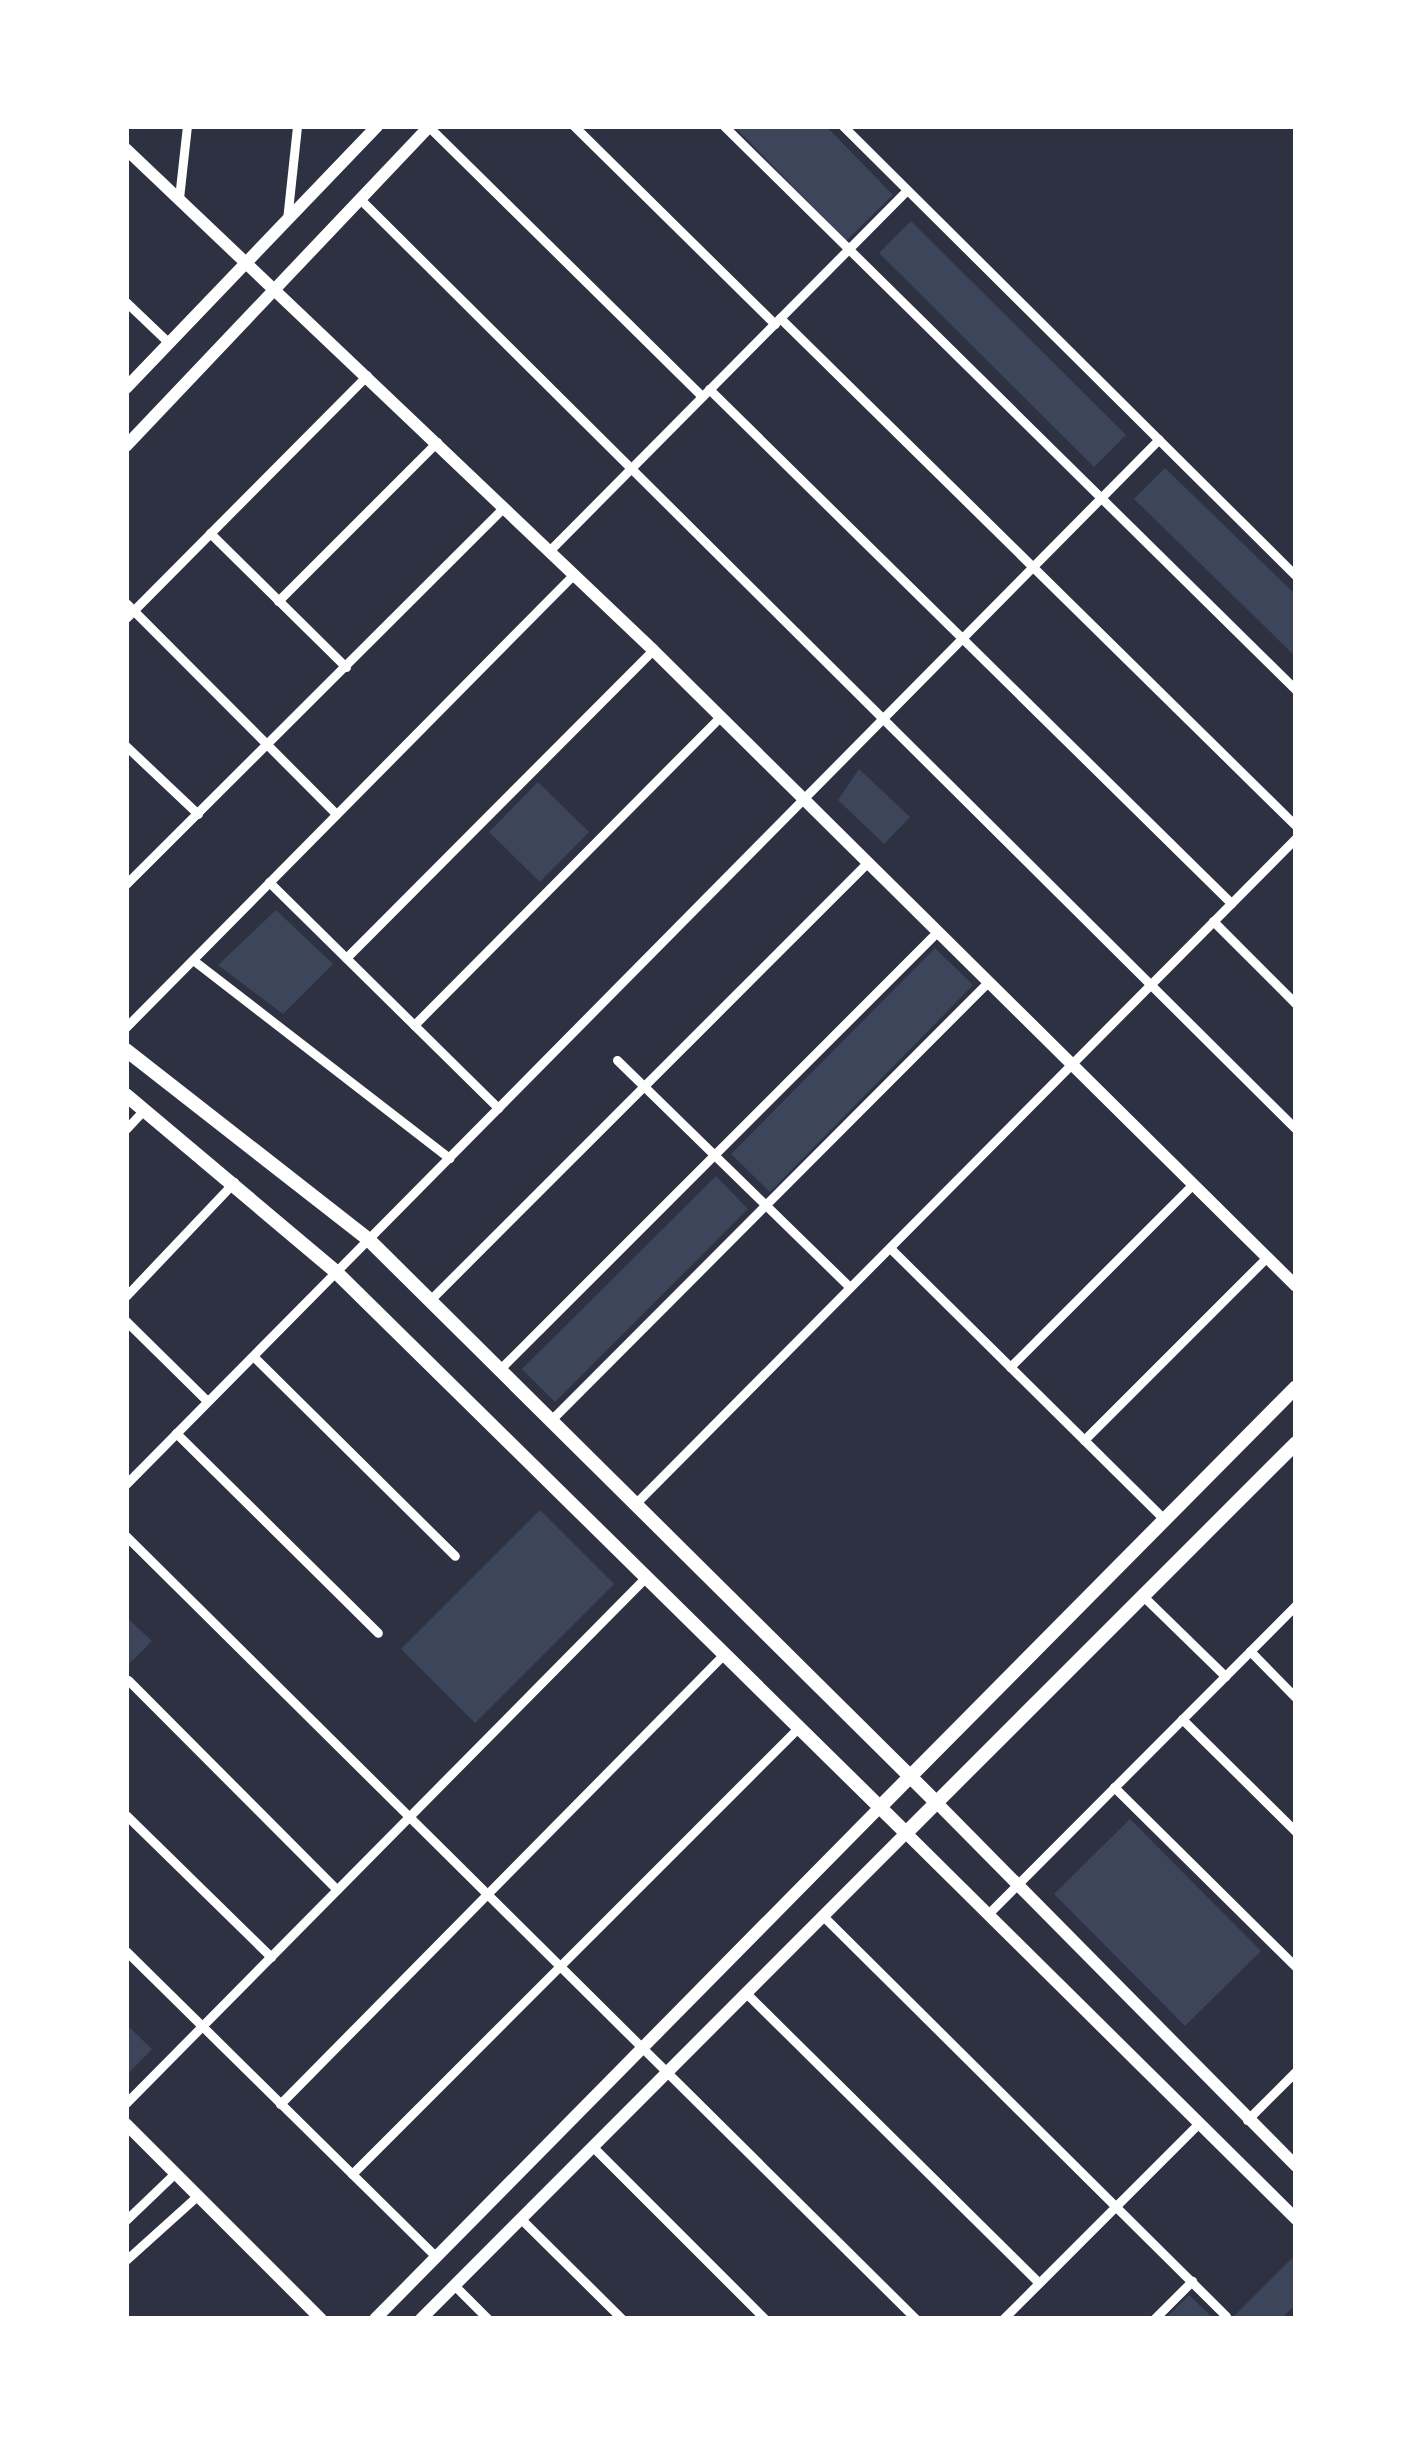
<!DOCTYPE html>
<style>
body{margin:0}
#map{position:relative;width:1422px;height:2445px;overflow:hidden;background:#2d3142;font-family:"PT Serif",serif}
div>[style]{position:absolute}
.green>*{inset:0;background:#3c4559}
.minor>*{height:9px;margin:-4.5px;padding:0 4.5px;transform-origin:4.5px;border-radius:4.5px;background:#fff}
.tertiary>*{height:12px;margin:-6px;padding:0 6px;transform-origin:6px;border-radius:6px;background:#fff}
.secondary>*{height:14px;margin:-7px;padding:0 7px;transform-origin:7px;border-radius:7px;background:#fff}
span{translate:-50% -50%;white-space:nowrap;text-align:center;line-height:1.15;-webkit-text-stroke:9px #fff;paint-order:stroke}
.frame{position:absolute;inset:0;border:129px solid #fff;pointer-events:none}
</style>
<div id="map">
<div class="green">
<div style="clip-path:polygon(734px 126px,826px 126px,893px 195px,846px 241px)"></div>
<div style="clip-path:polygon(911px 221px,1126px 435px,1094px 467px,879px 253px)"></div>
<div style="clip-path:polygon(1165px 468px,1296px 595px,1296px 657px,1134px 499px)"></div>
<div style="clip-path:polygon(859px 769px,910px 817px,884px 844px,838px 800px)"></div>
<div style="clip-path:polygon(538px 782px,589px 832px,540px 882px,489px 832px)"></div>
<div style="clip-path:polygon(276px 910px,333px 964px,283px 1014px,218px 965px)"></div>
<div style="clip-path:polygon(935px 948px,973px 985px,770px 1192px,731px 1154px)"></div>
<div style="clip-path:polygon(716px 1176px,748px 1209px,555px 1402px,522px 1369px)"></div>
<div style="clip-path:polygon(540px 1510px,614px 1584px,475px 1723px,401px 1649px)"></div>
<div style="clip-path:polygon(126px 1617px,152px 1641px,126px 1667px)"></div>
<div style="clip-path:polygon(1130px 1819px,1261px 1951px,1185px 2026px,1054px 1894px)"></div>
<div style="clip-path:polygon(126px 2024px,152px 2049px,126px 2076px)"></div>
<div style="clip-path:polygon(1296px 2254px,1296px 2304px,1281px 2319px,1231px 2319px)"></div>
<div style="clip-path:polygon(1189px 2295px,1214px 2319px,1165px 2319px)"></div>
</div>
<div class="minor">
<div style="left:574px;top:126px;width:282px;rotate:44.6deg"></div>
<div style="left:724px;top:126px;width:803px;rotate:44.6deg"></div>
<div style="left:843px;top:126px;width:639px;rotate:44.81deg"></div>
<div style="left:429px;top:127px;width:383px;rotate:44.6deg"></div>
<div style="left:179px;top:198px;width:72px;rotate:-83.7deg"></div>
<div style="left:361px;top:200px;width:1318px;rotate:44.82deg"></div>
<div style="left:287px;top:220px;width:95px;rotate:-83.9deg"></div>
<div style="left:126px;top:302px;width:59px;rotate:43.6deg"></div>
<div style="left:780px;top:318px;width:724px;rotate:44.55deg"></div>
<div style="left:709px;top:389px;width:733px;rotate:44.56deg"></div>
<div style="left:210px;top:533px;width:191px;rotate:44.6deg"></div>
<div style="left:550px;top:550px;width:504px;rotate:-45.24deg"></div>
<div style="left:278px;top:601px;width:225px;rotate:-45deg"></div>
<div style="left:126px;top:603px;width:298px;rotate:45.1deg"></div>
<div style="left:126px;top:618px;width:342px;rotate:-45.2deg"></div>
<div style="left:126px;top:746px;width:99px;rotate:43.4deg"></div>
<div style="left:269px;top:882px;width:322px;rotate:44.6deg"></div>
<div style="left:126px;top:884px;width:534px;rotate:-44.92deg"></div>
<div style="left:1213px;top:921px;width:117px;rotate:45deg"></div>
<div style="left:346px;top:958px;width:435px;rotate:-45.1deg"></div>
<div style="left:193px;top:960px;width:324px;rotate:37.7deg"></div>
<div style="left:414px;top:1025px;width:434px;rotate:-45.2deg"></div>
<div style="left:126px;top:1027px;width:637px;rotate:-45.32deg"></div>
<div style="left:617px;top:1060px;width:325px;rotate:44.3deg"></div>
<div style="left:126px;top:1129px;width:26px;rotate:-47deg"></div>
<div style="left:890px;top:1248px;width:385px;rotate:44.7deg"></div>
<div style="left:126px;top:1296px;width:157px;rotate:-46.5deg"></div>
<div style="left:430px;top:1300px;width:619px;rotate:-45deg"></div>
<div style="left:126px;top:1321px;width:114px;rotate:44.6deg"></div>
<div style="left:253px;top:1356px;width:284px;rotate:44.7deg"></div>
<div style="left:1010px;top:1367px;width:259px;rotate:-45deg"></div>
<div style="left:500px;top:1369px;width:619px;rotate:-45deg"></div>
<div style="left:551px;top:1420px;width:620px;rotate:-45.07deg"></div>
<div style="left:176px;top:1433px;width:284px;rotate:44.7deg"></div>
<div style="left:1084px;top:1440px;width:259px;rotate:-45deg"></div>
<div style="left:126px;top:1484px;width:1469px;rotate:-45.33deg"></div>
<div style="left:635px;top:1504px;width:938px;rotate:-45.22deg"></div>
<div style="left:126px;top:1536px;width:1112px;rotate:44.75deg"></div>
<div style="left:1143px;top:1596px;width:115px;rotate:44.3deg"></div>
<div style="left:1250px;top:1651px;width:66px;rotate:45.6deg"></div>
<div style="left:128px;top:1680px;width:296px;rotate:45.1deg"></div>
<div style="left:1182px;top:1719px;width:161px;rotate:44.7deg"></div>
<div style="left:1114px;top:1787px;width:256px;rotate:44.7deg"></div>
<div style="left:126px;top:1815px;width:203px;rotate:44.4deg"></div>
<div style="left:988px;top:1914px;width:436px;rotate:-45.1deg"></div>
<div style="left:823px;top:1916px;width:568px;rotate:44.79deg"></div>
<div style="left:126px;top:1951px;width:436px;rotate:44.6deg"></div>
<div style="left:746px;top:1993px;width:412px;rotate:44.7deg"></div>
<div style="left:126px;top:2103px;width:740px;rotate:-45.33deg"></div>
<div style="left:280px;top:2104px;width:632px;rotate:-45.38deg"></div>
<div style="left:1247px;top:2120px;width:69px;rotate:-45deg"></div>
<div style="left:593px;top:2147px;width:243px;rotate:45deg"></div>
<div style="left:352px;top:2174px;width:632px;rotate:-45deg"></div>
<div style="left:521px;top:2219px;width:142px;rotate:44.7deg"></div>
<div style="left:126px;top:2220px;width:68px;rotate:-43.8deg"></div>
<div style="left:126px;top:2260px;width:96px;rotate:-42deg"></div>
<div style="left:455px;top:2286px;width:47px;rotate:45deg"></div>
<div style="left:1003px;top:2319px;width:277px;rotate:-45deg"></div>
<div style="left:1154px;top:2319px;width:54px;rotate:-45deg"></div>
</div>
<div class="tertiary">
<div style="left:126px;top:149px;width:727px;rotate:43.55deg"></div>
<div style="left:653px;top:650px;width:904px;rotate:44.69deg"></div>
<div style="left:126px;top:388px;width:363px;rotate:-46.2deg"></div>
<div style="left:126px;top:446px;width:441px;rotate:-46.5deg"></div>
<div style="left:937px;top:1803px;width:511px;rotate:45.32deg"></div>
<div style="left:126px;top:2124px;width:276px;rotate:45deg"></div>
<div style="left:375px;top:2319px;width:719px;rotate:-45.39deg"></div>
<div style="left:421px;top:2319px;width:687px;rotate:-45.06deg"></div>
<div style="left:906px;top:1833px;width:549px;rotate:44.7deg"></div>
</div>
<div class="secondary">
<div style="left:126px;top:1050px;width:307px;rotate:38deg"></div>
<div style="left:368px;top:1239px;width:801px;rotate:44.75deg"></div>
<div style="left:126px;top:1095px;width:275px;rotate:40.1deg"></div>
<div style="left:336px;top:1272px;width:800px;rotate:44.54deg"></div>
<div style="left:906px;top:1833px;width:552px;rotate:-45deg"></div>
<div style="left:880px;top:1807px;width:591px;rotate:-45.27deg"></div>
</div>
<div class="frame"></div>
</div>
